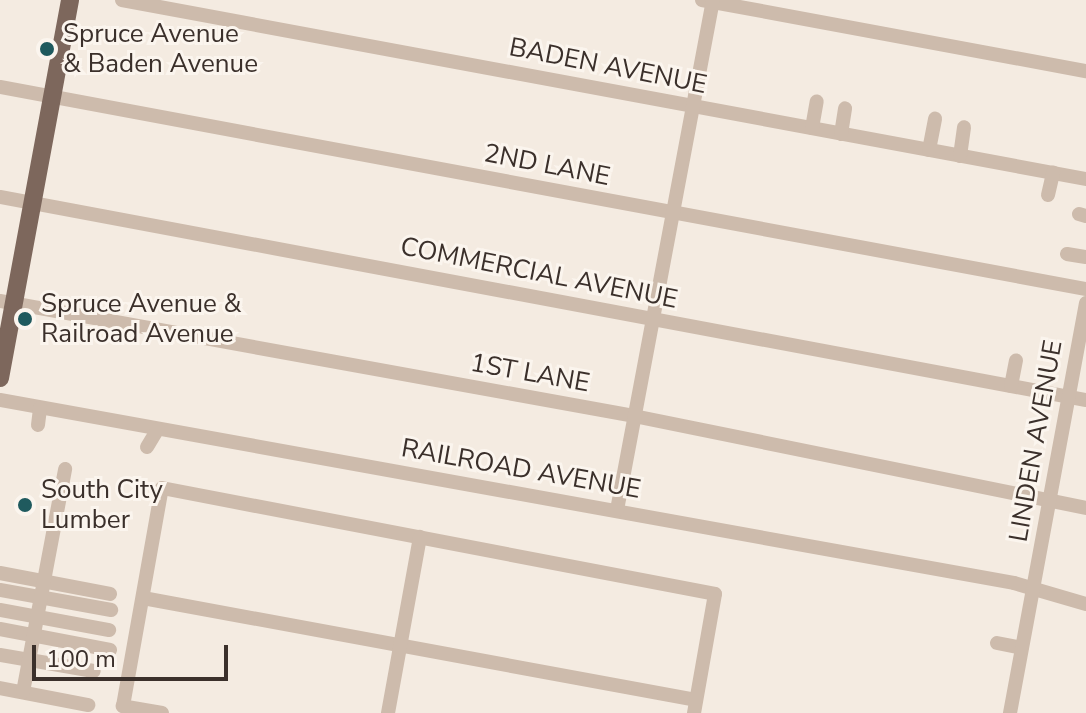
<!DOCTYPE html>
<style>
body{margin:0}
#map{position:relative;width:1086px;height:713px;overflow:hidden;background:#f4ebe1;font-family:"Nunito Sans",sans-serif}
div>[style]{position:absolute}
.minor>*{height:14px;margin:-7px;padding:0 7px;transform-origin:7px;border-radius:7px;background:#cdbbac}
.major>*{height:18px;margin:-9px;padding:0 9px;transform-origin:9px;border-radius:9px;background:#7d675c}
.dots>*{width:22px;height:22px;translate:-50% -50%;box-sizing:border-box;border:4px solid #fbf5ee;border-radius:50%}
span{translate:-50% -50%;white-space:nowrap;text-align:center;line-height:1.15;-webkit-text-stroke:6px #fbf5ee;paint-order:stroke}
.poi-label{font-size:26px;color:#3b302b}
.left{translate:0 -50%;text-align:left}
.street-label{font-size:26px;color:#3b302b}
.scale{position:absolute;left:32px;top:645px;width:196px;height:36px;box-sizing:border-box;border:4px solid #3b302b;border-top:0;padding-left:10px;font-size:24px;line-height:28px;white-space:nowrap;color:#3b302b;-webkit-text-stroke:6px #fbf5ee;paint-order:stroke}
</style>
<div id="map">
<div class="minor">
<div style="left:122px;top:0;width:980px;rotate:10.52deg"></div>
<div style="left:702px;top:0;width:391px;rotate:10.5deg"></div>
<div style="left:0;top:87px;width:1105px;rotate:10.54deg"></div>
<div style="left:812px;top:128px;width:27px;rotate:-80deg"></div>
<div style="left:841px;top:134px;width:26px;rotate:-81deg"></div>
<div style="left:929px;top:150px;width:32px;rotate:-79deg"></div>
<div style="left:960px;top:156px;width:29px;rotate:-82deg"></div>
<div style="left:1048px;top:195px;width:23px;rotate:-77deg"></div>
<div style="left:0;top:197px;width:1105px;rotate:10.59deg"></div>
<div style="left:1079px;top:214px;width:7px;rotate:16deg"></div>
<div style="left:1067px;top:254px;width:19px;rotate:9deg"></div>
<div style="left:0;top:301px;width:644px;rotate:10.28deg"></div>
<div style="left:634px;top:416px;width:461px;rotate:11.5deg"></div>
<div style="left:1011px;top:386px;width:26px;rotate:-79deg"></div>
<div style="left:0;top:400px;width:1030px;rotate:10.23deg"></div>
<div style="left:1014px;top:583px;width:75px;rotate:16.3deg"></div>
<div style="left:38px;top:425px;width:17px;rotate:-83deg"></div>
<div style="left:147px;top:447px;width:21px;rotate:-59deg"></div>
<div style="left:617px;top:510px;width:519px;rotate:-79.34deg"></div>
<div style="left:0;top:573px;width:112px;rotate:10.8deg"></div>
<div style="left:0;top:590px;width:113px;rotate:10.2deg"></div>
<div style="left:143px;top:598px;width:562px;rotate:10.45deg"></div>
<div style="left:0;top:610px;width:111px;rotate:10.4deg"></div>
<div style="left:0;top:629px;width:112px;rotate:10.8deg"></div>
<div style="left:997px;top:643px;width:25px;rotate:11deg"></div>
<div style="left:0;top:655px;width:95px;rotate:9.7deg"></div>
<div style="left:0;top:688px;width:90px;rotate:10.9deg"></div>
<div style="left:23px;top:692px;width:227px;rotate:-79.3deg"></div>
<div style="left:162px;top:713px;width:40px;rotate:-170deg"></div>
<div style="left:123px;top:706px;width:221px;rotate:-79.9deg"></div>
<div style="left:162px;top:488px;width:563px;rotate:10.85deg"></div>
<div style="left:715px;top:594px;width:121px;rotate:100deg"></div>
<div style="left:388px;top:713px;width:179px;rotate:-79.7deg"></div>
<div style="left:1010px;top:713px;width:417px;rotate:-79.5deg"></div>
</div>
<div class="major">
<div style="left:0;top:378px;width:384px;rotate:-79.5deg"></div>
</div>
<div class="dots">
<div style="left:47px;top:49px;background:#1f5a5e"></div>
<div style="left:25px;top:319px;background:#1f5a5e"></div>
<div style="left:25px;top:505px;background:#1f5a5e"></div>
</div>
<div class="poi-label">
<span class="left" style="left:63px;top:49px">Spruce Avenue<br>&amp; Baden Avenue</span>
<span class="left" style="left:41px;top:319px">Spruce Avenue &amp;<br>Railroad Avenue</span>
<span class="left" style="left:41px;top:505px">South City<br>Lumber</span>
</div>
<div class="street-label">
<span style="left:608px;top:66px;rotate:11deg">BADEN AVENUE</span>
<span style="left:547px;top:165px;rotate:11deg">2ND LANE</span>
<span style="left:539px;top:273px;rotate:11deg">COMMERCIAL AVENUE</span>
<span style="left:530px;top:373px;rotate:10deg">1ST LANE</span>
<span style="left:1036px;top:441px;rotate:-80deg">LINDEN AVENUE</span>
<span style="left:521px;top:469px;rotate:10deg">RAILROAD AVENUE</span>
</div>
<div class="scale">100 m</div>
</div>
